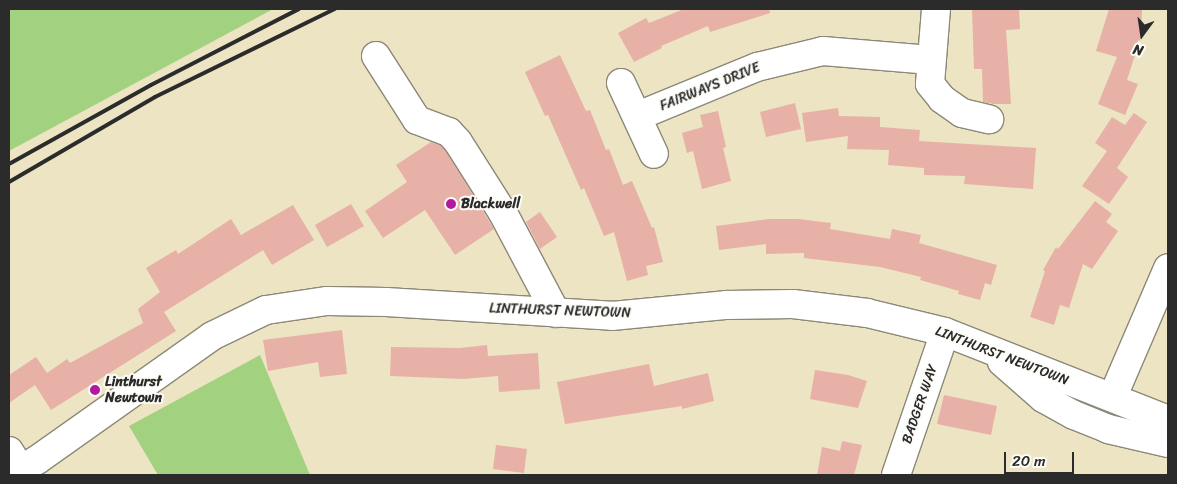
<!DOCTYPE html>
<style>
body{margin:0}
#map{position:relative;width:1177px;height:484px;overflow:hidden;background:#ece4c3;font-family:Sriracha,sans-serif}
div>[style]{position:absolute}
.green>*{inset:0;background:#a2d280}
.building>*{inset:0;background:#e7b1a7}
.roads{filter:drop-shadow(1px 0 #8c8877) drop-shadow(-1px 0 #8c8877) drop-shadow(0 1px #8c8877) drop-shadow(0 -1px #8c8877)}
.minor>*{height:28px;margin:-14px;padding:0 14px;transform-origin:14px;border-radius:14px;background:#fff}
.rail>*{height:4px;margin:-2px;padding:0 2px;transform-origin:2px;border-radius:2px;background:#2b2b2b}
.dots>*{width:14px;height:14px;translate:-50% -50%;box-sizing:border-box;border:2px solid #fdfcf7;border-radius:50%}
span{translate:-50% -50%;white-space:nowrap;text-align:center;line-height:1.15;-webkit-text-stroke:4px #fdfcf7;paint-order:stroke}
.street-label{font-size:14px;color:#2b2b2b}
.poi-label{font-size:14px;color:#2b2b2b;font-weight:700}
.left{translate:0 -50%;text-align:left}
.frame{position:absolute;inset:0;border:10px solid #2b2b2b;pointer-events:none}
.north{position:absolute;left:1117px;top:10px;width:50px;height:50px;-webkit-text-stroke:4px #fdfcf7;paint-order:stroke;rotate:194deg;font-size:14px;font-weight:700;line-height:20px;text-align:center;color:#2b2b2b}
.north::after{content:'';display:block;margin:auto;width:18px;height:22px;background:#2b2b2b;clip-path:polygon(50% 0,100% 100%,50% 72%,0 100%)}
.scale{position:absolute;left:1004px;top:452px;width:70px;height:22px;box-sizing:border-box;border:2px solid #2b2b2b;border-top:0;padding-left:6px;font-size:15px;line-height:18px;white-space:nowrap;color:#2b2b2b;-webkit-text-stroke:4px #fdfcf7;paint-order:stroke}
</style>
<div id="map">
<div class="green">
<div style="clip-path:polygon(9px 9px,273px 9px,9px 151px)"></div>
<div style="clip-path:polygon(260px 355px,310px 475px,158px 475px,129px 426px)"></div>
</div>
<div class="building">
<div style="clip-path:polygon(684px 9px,769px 9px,770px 13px,710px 32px,708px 26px,661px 46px,662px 48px,634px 62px,618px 33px,646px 18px,649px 23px)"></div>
<div style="clip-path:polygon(972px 9px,1019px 9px,1020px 29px,1006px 30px,1011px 104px,994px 104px,983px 102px,982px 69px,974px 69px)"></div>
<div style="clip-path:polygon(1109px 9px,1142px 9px,1141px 36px,1127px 80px,1138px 84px,1125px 115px,1098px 104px,1117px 57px,1096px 51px)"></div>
<div style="clip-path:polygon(560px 55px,586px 111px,590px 110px,606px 150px,609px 149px,623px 185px,632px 181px,652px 228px,654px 227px,663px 262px,646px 266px,648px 275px,627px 281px,614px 232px,604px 236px,584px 188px,581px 190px,548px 115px,545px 116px,525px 72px)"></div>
<div style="clip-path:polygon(795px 103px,801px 129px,766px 137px,760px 112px)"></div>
<div style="clip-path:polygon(838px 108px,839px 116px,880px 117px,880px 127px,920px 130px,919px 141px,1036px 148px,1033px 189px,964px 184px,965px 176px,924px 175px,924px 168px,888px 165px,889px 150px,847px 149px,848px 136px,806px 142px,802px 113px)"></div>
<div style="clip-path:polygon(718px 111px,726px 147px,723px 148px,731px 181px,702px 189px,693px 151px,687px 153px,682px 133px,703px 127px,700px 115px)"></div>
<div style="clip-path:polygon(1134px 113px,1147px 122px,1117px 168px,1128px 177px,1109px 204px,1082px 186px,1107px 151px,1095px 143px,1112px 117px,1125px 125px)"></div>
<div style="clip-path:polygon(431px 142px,440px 145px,446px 151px,494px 229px,455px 255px,425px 210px,383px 238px,365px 211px,407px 182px,396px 165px)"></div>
<div style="clip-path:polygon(1095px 201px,1112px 214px,1106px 222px,1118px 231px,1092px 269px,1083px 264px,1069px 308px,1060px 305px,1054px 325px,1030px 317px,1045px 271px,1043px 270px,1056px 247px,1058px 249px)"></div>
<div style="clip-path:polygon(351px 204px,364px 226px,327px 247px,315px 225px)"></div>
<div style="clip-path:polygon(293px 205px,314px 240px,272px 265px,263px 250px,164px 312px,176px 331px,51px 410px,35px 385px,9px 403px,9px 375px,36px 357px,47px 373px,67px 359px,70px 363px,143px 323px,138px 309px,160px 292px,146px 268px,176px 250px,178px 254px,231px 219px,241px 235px)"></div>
<div style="clip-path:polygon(540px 212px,557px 237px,540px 249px,526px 222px)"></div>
<div style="clip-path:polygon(769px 219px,798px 219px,831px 223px,830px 229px,890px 239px,892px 229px,921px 235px,919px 243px,997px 265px,991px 285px,985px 283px,980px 300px,958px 294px,959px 291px,920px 280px,921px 277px,880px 267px,804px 258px,804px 253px,766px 254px,766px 244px,719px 250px,716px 226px)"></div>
<div style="clip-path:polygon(342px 330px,347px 374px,320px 377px,318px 362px,268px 371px,263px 340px)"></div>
<div style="clip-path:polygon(487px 345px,488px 356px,538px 353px,540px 389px,499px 392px,498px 376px,463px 379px,390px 376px,391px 347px,460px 348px)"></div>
<div style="clip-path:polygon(649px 364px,654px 386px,708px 373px,714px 401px,682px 409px,682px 406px,565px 424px,557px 382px)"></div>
<div style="clip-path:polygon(815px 370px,848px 375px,867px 381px,858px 408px,810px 399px)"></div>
<div style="clip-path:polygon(944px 395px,997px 406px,991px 435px,937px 424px)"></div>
<div style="clip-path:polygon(842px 441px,862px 445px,854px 475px,817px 475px,822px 447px,840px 451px)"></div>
<div style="clip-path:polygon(496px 445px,527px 449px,524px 473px,493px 469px)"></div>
</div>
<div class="roads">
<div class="minor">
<div style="left:936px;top:9px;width:75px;rotate:94.6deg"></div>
<div style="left:930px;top:84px;width:19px;rotate:51deg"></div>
<div style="left:942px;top:99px;width:24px;rotate:35deg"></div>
<div style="left:962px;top:113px;width:28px;rotate:13deg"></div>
<div style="left:376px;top:56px;width:76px;rotate:57.4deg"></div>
<div style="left:417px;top:120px;width:34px;rotate:21deg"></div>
<div style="left:449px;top:132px;width:13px;rotate:48deg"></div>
<div style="left:458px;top:142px;width:84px;rotate:57.6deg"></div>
<div style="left:503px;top:213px;width:113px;rotate:62.1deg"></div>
<div style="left:621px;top:83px;width:78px;rotate:65.1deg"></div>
<div style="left:638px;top:116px;width:129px;rotate:-22.4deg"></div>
<div style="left:757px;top:67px;width:68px;rotate:-13.6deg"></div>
<div style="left:823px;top:51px;width:108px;rotate:4.8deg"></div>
<div style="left:1002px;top:362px;width:55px;rotate:41.3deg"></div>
<div style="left:1043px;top:398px;width:35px;rotate:29deg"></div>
<div style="left:1074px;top:415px;width:37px;rotate:22deg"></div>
<div style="left:1108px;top:429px;width:62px;rotate:13.1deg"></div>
<div style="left:1113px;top:396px;width:139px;rotate:-66.7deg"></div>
<div style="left:9px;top:451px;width:22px;rotate:58deg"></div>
<div style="left:12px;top:475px;width:29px;rotate:-31deg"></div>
<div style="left:37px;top:460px;width:214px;rotate:-35.3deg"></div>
<div style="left:212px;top:336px;width:60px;rotate:-25.7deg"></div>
<div style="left:266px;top:310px;width:62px;rotate:-8.4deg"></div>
<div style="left:327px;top:301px;width:59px;rotate:1deg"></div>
<div style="left:386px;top:302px;width:226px;rotate:3.5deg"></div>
<div style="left:612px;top:316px;width:116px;rotate:-5.5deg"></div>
<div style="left:727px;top:305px;width:66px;rotate:-0.9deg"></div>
<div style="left:793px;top:304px;width:75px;rotate:6.9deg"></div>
<div style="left:867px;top:313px;width:80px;rotate:13.7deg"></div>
<div style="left:945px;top:332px;width:240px;rotate:21.5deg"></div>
<div style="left:896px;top:475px;width:151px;rotate:-71.1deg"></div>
</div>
</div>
<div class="rail">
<div style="left:9px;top:164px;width:162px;rotate:-29.1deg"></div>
<div style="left:151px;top:85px;width:166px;rotate:-27.2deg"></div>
<div style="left:9px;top:182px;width:169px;rotate:-30.2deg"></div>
<div style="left:155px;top:97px;width:200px;rotate:-26.1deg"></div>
</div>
<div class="dots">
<div style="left:451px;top:204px;background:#b5179e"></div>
<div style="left:95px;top:390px;background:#b5179e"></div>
</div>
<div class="street-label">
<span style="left:710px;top:87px;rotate:-22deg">FAIRWAYS DRIVE</span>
<span style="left:560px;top:311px;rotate:2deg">LINTHURST NEWTOWN</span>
<span style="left:1002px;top:356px;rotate:21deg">LINTHURST NEWTOWN</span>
<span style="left:920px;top:404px;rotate:-71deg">BADGER WAY</span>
</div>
<div class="poi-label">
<span class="left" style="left:461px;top:204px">Blackwell</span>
<span class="left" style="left:105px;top:390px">Linthurst<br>Newtown</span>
</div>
<div class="frame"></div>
<div class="north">N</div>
<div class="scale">20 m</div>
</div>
